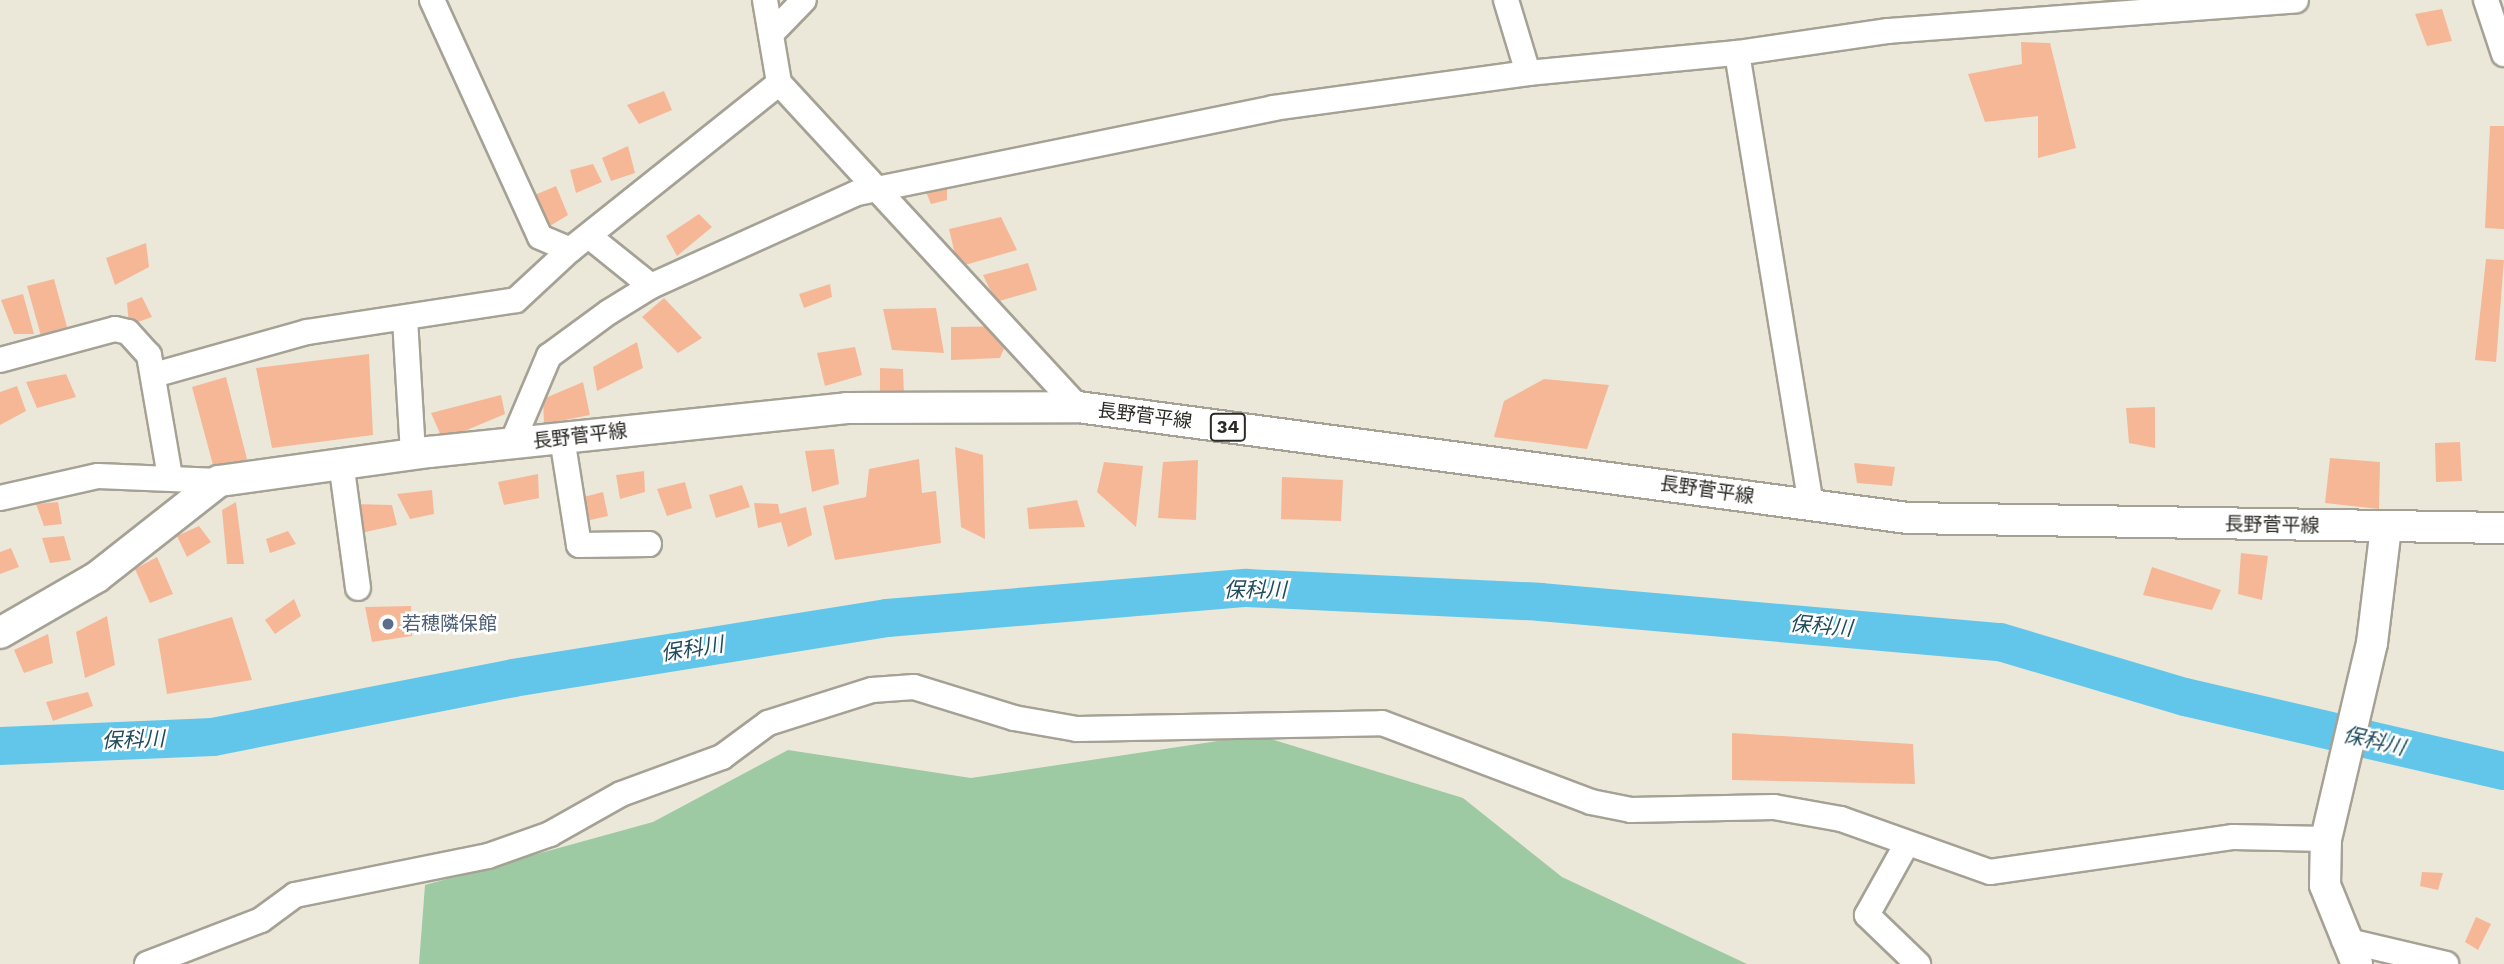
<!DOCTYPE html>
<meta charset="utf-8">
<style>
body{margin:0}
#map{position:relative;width:2504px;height:964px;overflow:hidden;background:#ebe8da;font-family:"Work Sans","Noto Sans JP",sans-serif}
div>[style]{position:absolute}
.green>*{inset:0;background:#9ecaa3}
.river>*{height:38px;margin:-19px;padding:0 19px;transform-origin:19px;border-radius:19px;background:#62c6ea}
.building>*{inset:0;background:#f6b797}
.roads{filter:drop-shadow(2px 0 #a5a295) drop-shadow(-2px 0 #a5a295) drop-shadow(0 2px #a5a295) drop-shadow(0 -2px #a5a295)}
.minor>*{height:24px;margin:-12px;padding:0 12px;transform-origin:12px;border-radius:12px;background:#fff}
.major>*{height:30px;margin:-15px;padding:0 15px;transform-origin:15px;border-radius:15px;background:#fff}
.dots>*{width:19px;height:19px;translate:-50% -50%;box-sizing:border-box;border:4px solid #fff;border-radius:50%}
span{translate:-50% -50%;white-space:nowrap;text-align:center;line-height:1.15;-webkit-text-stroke:5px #fff;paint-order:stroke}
.shield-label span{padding:2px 5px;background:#fff;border:2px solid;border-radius:5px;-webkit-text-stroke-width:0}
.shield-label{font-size:18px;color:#2b2a25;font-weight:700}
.street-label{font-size:19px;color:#2b2a25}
.service-label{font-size:19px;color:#4e5e75}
.left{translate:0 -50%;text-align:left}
.water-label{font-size:21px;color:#214c5c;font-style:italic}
</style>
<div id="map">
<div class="green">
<div style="clip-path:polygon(1258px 735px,1463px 798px,1562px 877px,1747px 964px,419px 964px,425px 885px,653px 822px,788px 750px,971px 778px)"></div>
</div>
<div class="river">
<div style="left:0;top:746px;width:213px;rotate:-2.4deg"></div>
<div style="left:213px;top:737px;width:306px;rotate:-11.1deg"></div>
<div style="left:513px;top:678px;width:379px;rotate:-9.1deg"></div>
<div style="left:887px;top:618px;width:361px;rotate:-4.8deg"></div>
<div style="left:1247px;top:588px;width:293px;rotate:2.7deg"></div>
<div style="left:1540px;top:602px;width:462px;rotate:5deg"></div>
<div style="left:2000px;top:642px;width:193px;rotate:16.6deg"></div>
<div style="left:2185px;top:697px;width:327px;rotate:13.1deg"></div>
</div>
<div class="building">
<div style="clip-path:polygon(2442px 9px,2452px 41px,2427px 46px,2415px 14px)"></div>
<div style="clip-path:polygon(2021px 42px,2050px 43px,2076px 148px,2038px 158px,2038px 116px,1985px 122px,1968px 74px,2022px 64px)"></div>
<div style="clip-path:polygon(664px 91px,672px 110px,639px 124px,627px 105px)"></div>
<div style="clip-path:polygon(2490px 126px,2504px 126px,2504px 229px,2485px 228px)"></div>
<div style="clip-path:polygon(628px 146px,635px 173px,611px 181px,602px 158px)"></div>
<div style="clip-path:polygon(593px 164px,602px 182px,576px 193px,570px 170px)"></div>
<div style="clip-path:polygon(556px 186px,568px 215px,540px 232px,523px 200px)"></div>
<div style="clip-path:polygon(947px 187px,947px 200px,931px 204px,926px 192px)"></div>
<div style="clip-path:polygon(699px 214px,712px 227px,677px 256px,666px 236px)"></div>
<div style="clip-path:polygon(1001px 217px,1017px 250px,958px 267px,949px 229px)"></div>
<div style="clip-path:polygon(146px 243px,149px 267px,115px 285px,106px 258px)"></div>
<div style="clip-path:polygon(2486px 259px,2504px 260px,2496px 362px,2475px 360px)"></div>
<div style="clip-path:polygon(1028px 263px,1037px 290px,996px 302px,983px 275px)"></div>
<div style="clip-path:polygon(54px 279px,67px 327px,41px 336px,27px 286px)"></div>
<div style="clip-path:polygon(830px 284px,832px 297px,804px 308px,799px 294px)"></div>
<div style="clip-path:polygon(23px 294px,34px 334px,14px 334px,1px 300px)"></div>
<div style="clip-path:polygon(142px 297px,152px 317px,129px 325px,127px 303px)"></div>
<div style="clip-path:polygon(664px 298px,702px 338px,678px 353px,642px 317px)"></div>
<div style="clip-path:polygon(936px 308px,944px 353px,892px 350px,883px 309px)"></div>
<div style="clip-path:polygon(1013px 326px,1000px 358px,951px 360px,951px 327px)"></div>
<div style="clip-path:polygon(637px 342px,643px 368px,597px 391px,593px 367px)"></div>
<div style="clip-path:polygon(855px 347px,862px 375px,825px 386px,817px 353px)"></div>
<div style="clip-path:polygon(369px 354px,373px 435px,272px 448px,256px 368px)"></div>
<div style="clip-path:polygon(880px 368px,903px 369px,904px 395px,880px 394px)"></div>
<div style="clip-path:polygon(66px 374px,76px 397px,37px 408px,26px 382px)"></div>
<div style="clip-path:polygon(226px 377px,248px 463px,213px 465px,192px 387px)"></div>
<div style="clip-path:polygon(1544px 379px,1609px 385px,1587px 449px,1494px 437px,1504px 401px)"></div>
<div style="clip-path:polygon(583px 382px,590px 415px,544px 424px,543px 399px)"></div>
<div style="clip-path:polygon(17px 386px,26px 411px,0 425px,0 392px)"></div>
<div style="clip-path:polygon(501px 395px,505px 414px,443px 440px,431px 413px)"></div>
<div style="clip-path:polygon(2155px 407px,2155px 448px,2129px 443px,2126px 408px)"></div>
<div style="clip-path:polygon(2460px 442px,2462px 481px,2436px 482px,2435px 443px)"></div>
<div style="clip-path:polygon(955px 447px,983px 455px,985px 539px,961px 527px)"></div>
<div style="clip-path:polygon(834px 449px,839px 484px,812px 492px,805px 451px)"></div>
<div style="clip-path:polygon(2330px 458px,2380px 462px,2379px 509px,2325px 503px)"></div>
<div style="clip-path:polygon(919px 459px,922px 493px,936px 491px,941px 543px,835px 560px,823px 506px,866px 497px,869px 469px)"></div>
<div style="clip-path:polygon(1198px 460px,1196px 520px,1158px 518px,1163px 462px)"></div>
<div style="clip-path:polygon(1104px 462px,1143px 466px,1136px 527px,1097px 492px)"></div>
<div style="clip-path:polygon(1854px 463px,1895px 467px,1892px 486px,1857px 483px)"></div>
<div style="clip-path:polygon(644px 471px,645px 492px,620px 499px,616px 475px)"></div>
<div style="clip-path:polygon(538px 474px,539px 498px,504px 505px,498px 482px)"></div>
<div style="clip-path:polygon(1282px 477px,1343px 480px,1341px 521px,1281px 519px)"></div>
<div style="clip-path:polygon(685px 482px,692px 508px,667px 516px,657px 489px)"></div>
<div style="clip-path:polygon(742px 485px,750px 507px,716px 518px,709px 495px)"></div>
<div style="clip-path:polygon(432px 490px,434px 514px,410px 519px,397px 494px)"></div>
<div style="clip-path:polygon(603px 492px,608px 516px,581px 522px,576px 499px)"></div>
<div style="clip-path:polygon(1077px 500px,1085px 527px,1029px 529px,1027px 508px)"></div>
<div style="clip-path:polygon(58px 502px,62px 524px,44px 526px,36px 504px)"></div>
<div style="clip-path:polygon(236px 502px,244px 564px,227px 564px,222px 510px)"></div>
<div style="clip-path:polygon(754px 503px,778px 504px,780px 514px,806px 507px,812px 535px,788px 547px,781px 522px,758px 528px)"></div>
<div style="clip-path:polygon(354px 504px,392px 505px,397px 525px,361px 533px)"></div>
<div style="clip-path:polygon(199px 526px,211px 542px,187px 557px,177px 536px)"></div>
<div style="clip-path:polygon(288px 531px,296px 544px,270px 553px,266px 539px)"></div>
<div style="clip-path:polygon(64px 536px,71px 560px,50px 563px,42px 538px)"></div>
<div style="clip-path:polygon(11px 548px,19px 567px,0 574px,0 552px)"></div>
<div style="clip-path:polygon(2241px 553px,2268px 556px,2262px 600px,2238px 594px)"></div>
<div style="clip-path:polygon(157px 557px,173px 594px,150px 603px,135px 569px)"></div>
<div style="clip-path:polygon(2152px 567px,2221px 590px,2212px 610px,2143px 595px)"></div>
<div style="clip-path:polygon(294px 599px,301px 616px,275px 634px,265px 620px)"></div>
<div style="clip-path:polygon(411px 606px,412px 636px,372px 642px,365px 607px)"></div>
<div style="clip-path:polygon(107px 616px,115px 665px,85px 678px,76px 632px)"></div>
<div style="clip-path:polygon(232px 617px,252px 680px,167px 694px,158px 639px)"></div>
<div style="clip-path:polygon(48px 634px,53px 663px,24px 673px,14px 650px)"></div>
<div style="clip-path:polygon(88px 692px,93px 706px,53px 721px,46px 702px)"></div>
<div style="clip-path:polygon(1732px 733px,1913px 744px,1915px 784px,1732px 780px)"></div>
<div style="clip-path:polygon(2422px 872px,2443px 873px,2438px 890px,2420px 886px)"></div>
<div style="clip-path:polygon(2476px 917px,2491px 924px,2478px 950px,2465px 942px)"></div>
</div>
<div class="roads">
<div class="minor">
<div style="left:432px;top:0;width:260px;rotate:65.5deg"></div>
<div style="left:540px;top:237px;width:33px;rotate:23deg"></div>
<div style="left:570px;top:250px;width:268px;rotate:-38.6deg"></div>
<div style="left:765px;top:0;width:84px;rotate:80.4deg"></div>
<div style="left:779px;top:83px;width:441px;rotate:47.3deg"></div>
<div style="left:1506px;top:0;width:76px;rotate:73.2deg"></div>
<div style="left:2486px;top:0;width:57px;rotate:71.6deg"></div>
<div style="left:771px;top:34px;width:47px;rotate:-45.9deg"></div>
<div style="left:1737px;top:53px;width:457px;rotate:80.7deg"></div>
<div style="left:590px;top:237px;width:78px;rotate:38.8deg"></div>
<div style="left:405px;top:319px;width:135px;rotate:86.6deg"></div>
<div style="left:0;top:360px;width:119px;rotate:-15.1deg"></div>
<div style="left:115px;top:329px;width:13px;rotate:13deg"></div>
<div style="left:128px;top:332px;width:31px;rotate:48deg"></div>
<div style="left:149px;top:355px;width:124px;rotate:80.2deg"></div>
<div style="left:154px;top:375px;width:159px;rotate:-15.7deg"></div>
<div style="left:307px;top:332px;width:211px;rotate:-8.7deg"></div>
<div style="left:516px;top:300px;width:74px;rotate:-42.8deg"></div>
<div style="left:562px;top:438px;width:108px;rotate:81deg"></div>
<div style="left:579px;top:545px;width:70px;rotate:-0.8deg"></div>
<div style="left:512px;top:443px;width:95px;rotate:-67deg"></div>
<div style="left:549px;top:356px;width:74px;rotate:-36.3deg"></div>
<div style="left:609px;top:312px;width:49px;rotate:-31.8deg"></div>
<div style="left:651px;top:286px;width:226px;rotate:-24.3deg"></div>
<div style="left:857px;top:193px;width:425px;rotate:-11.5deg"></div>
<div style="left:1273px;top:108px;width:257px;rotate:-7.8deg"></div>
<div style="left:1528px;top:73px;width:210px;rotate:-5.5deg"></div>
<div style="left:1737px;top:53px;width:153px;rotate:-8.3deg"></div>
<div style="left:1888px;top:31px;width:409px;rotate:-4.3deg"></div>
<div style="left:341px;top:462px;width:127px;rotate:82.3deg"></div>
<div style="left:0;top:498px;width:100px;rotate:-12.7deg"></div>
<div style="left:98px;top:476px;width:121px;rotate:2.4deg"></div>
<div style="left:1905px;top:847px;width:78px;rotate:119.2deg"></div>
<div style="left:1867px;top:915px;width:71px;rotate:43.9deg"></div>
<div style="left:2344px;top:940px;width:105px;rotate:13.2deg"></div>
<div style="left:147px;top:964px;width:122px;rotate:-21.1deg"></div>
<div style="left:261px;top:920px;width:42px;rotate:-36.3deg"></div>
<div style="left:295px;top:895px;width:197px;rotate:-11.4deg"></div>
<div style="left:488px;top:856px;width:66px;rotate:-19.5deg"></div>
<div style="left:550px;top:834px;width:81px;rotate:-29.4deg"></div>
<div style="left:621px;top:794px;width:108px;rotate:-20.1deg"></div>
<div style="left:722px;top:757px;width:57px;rotate:-36.5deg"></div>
<div style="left:768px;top:723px;width:109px;rotate:-17.6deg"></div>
<div style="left:872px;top:690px;width:42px;rotate:-4.1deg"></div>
<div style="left:914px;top:687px;width:105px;rotate:17.2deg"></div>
<div style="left:1014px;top:718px;width:64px;rotate:9.9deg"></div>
<div style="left:1077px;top:729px;width:305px;rotate:-1.1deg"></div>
<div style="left:1382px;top:723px;width:223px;rotate:20.7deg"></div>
<div style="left:1591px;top:802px;width:41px;rotate:11.3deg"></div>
<div style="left:1631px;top:810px;width:143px;rotate:-1.2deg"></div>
<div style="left:1774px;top:807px;width:68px;rotate:10.2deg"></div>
<div style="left:1841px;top:819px;width:158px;rotate:19.6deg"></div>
<div style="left:1990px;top:872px;width:246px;rotate:-8.2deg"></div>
<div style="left:2233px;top:837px;width:93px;rotate:1.2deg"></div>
</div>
<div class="major">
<div style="left:0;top:633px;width:112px;rotate:-30deg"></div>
<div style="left:97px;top:577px;width:155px;rotate:-38.2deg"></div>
<div style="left:219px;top:481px;width:212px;rotate:-7.9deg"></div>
<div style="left:429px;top:452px;width:420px;rotate:-6deg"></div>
<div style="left:847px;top:408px;width:231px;rotate:-0.2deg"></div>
<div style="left:1078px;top:407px;width:837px;rotate:7.62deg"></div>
<div style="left:1908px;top:518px;width:596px;rotate:0.96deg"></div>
<div style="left:2357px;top:964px;width:85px;rotate:-112.1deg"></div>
<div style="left:2325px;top:885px;width:46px;rotate:-88.8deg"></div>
<div style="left:2326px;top:839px;width:201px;rotate:-76.8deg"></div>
<div style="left:2372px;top:643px;width:116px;rotate:-83.1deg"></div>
</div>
</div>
<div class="dots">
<div style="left:388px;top:624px;background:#5c6f8a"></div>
</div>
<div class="shield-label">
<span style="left:1228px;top:427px">34</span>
</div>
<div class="street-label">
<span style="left:1145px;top:416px;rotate:7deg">長野菅平線</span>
<span style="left:580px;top:436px;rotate:-7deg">長野菅平線</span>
<span style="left:1707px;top:490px;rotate:8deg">長野菅平線</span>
<span style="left:2272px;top:525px;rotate:1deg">長野菅平線</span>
</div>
<div class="service-label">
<span class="left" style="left:402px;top:624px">若穂隣保館</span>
</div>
<div class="water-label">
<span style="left:1255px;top:590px">保科川</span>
<span style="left:1821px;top:626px;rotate:5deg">保科川</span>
<span style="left:692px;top:649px;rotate:-9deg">保科川</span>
<span style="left:133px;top:740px;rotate:-2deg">保科川</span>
<span style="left:2374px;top:741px;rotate:13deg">保科川</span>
</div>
</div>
